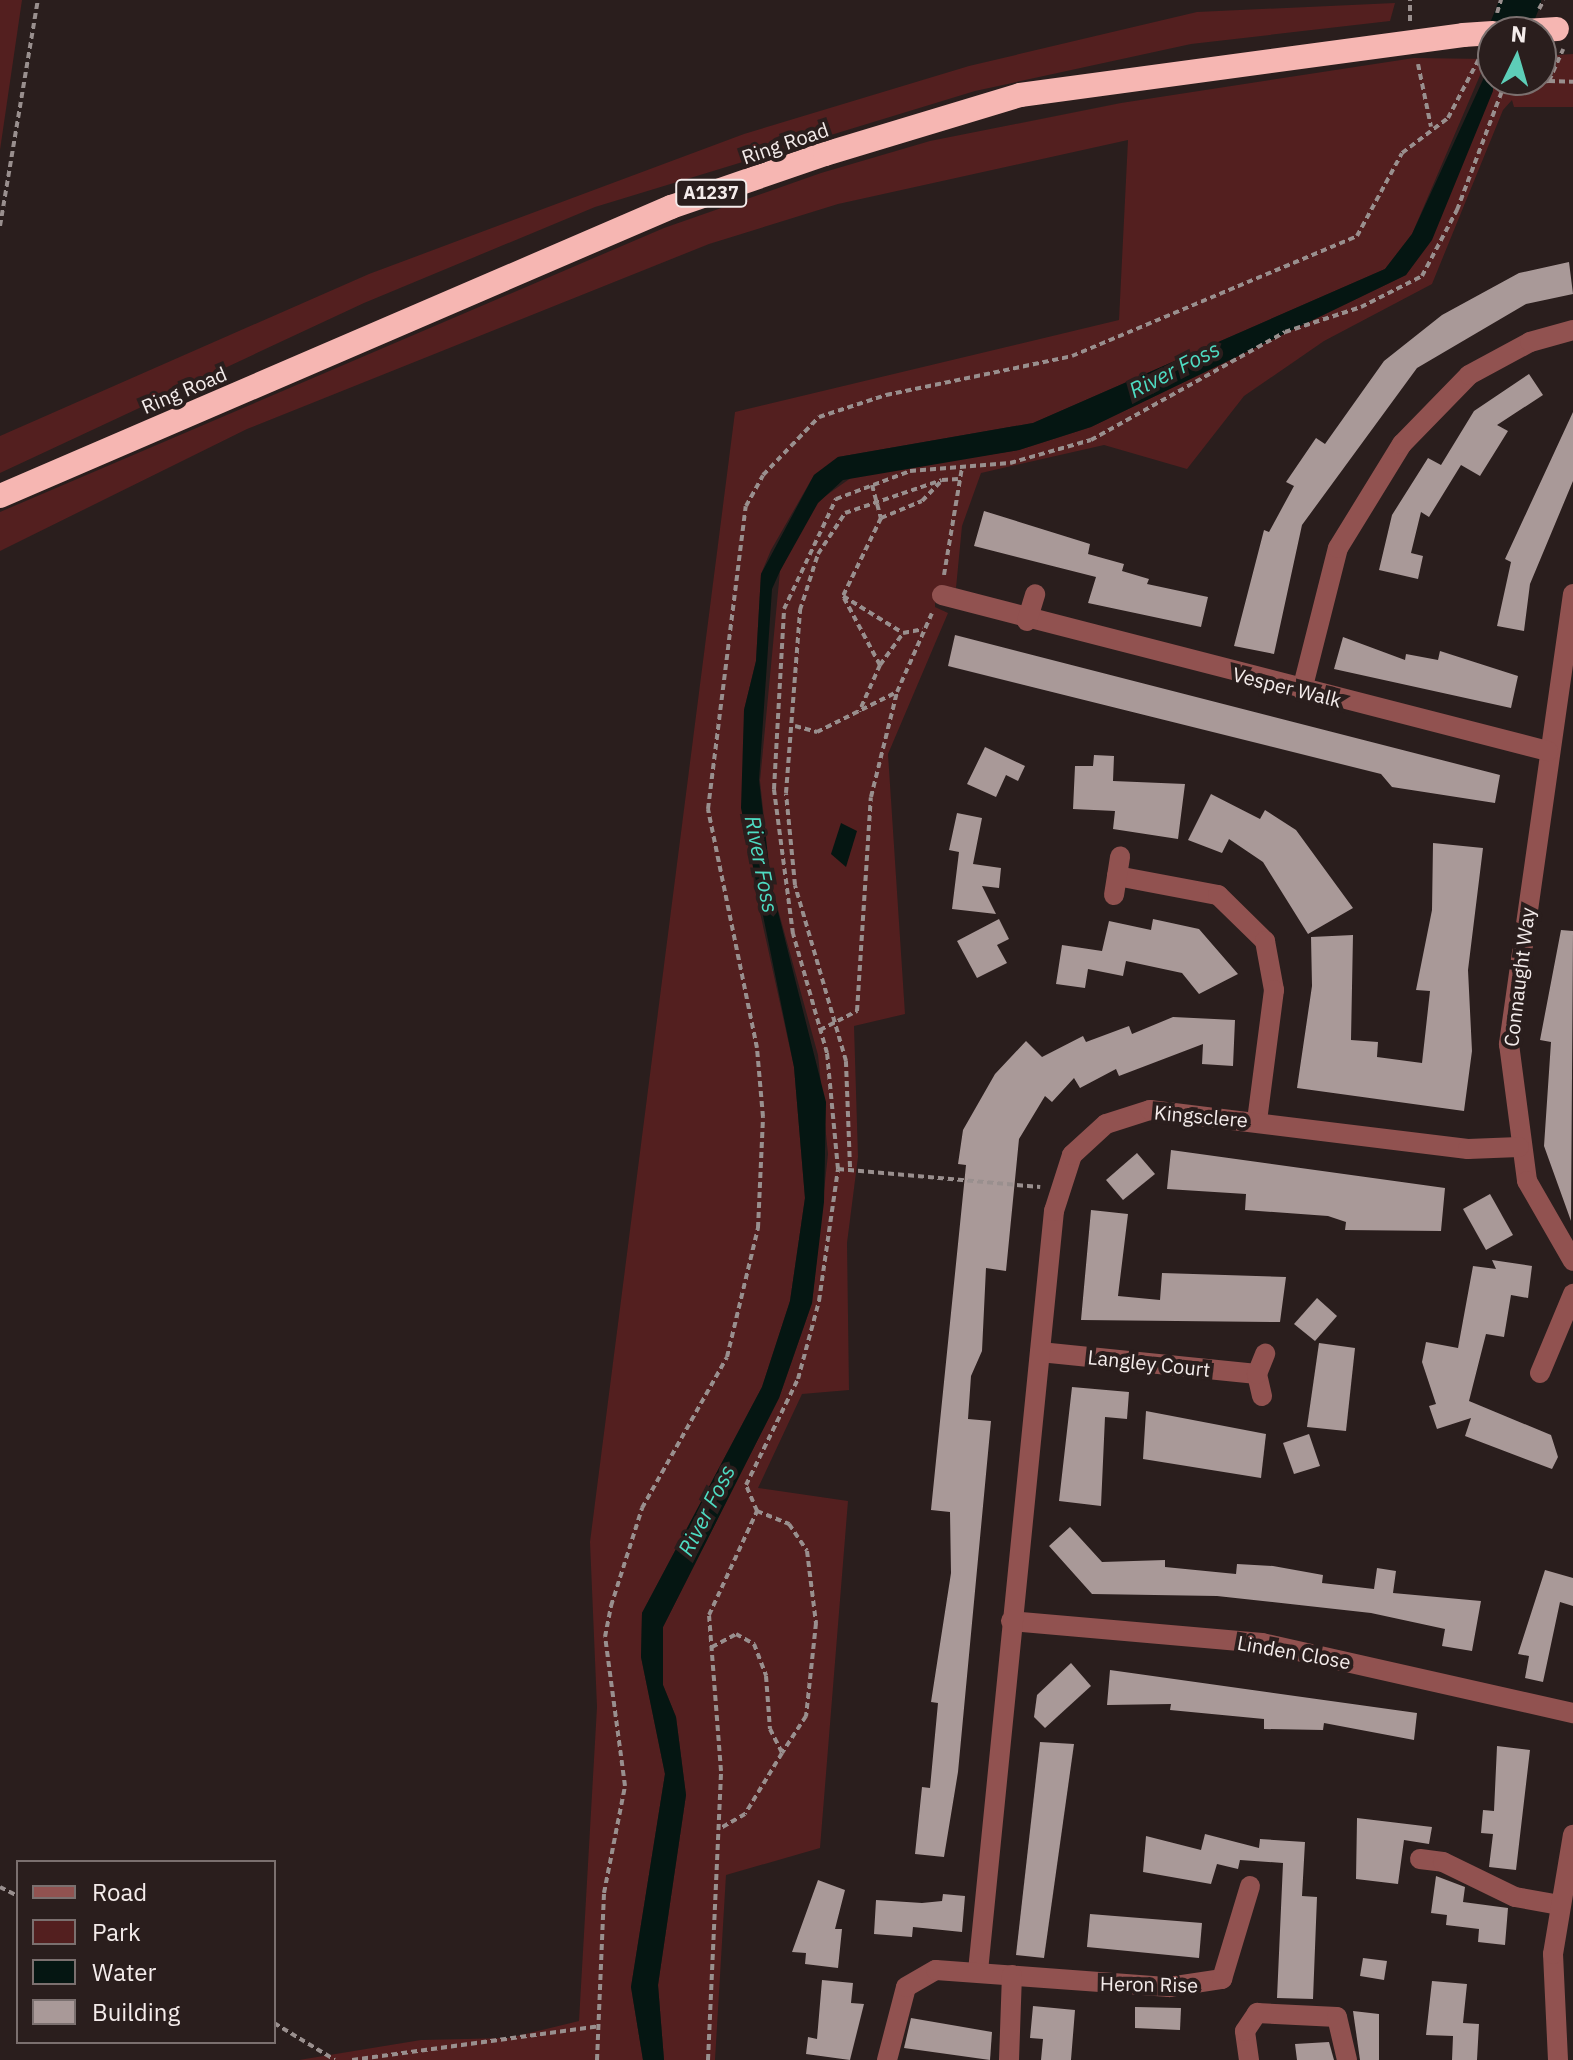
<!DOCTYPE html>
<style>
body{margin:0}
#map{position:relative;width:1573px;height:2060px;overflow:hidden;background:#2a1e1d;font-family:"IBM Plex Sans",sans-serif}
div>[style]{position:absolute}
.green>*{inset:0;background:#531f1f}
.water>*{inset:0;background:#051612}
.river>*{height:40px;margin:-20px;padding:0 20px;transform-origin:20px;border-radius:20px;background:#051612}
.building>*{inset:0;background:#a99998}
.path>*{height:4px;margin-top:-2px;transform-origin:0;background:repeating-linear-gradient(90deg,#998f8e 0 6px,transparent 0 10px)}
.minor>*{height:20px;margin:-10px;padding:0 10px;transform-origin:10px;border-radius:10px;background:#915250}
.highway>*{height:24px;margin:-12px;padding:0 12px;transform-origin:12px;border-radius:12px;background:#f6b6b2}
.highway-bridge>*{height:24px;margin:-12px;padding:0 12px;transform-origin:12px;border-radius:12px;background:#f6b6b2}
span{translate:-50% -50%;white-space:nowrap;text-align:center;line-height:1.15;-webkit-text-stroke:8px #2a1e1d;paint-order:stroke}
.shield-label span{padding:2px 6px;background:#2a1e1d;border:2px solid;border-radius:6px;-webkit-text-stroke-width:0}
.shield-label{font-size:18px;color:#f4eceb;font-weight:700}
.street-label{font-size:20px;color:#f4eceb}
.water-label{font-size:22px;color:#4edbc2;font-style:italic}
.legend{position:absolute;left:16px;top:1860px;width:260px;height:184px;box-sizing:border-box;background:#2a1e1d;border:2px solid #7b706f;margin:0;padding:10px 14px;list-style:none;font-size:24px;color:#f4eceb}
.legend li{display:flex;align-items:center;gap:16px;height:40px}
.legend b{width:40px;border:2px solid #7b706f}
.north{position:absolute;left:1477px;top:16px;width:80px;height:80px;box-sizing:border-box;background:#2a1e1d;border:2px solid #7b706f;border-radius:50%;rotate:5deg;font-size:22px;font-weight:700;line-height:32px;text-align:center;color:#f4eceb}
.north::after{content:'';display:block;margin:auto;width:28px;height:36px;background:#5dceb8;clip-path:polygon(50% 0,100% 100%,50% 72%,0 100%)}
</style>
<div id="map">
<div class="green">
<div style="clip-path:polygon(0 0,22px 0,0 150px)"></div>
<div style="clip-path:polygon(1395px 3px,1390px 21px,1191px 44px,975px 91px,595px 207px,364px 303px,0 473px,0 436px,369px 274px,744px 134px,969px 66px,1197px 12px)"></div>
<div style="clip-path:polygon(1573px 54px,1573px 107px,1514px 107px,1512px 100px,1503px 110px,1432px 284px,1324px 341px,1244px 396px,1187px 469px,1104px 445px,981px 473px,962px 526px,956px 588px,942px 585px,935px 595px,935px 607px,948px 613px,888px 754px,905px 1014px,854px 1026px,858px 1157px,847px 1243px,849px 1390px,802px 1394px,758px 1488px,848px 1501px,820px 1848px,726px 1875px,715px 2060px,664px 2060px,658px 1985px,686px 1795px,676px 1717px,663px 1685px,663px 1627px,779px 1398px,812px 1303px,828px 1154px,818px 1055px,771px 884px,760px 781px,780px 571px,814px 504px,855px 475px,1019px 450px,1091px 427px,1406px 275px,1497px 80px,1541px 80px,1541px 56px)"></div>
<div style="clip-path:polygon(1414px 58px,1487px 59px,1412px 234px,1385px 269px,1033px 423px,838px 457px,814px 475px,771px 550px,761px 574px,756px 661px,744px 710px,754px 885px,794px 1067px,805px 1198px,790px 1301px,762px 1387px,642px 1613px,641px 1657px,665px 1774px,631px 1987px,643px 2060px,299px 2060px,421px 2040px,509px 2038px,579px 2021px,597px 1707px,590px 1542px,735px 412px,1119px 320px,1128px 140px,838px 204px,709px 244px,247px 429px,0 551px,0 512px,664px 228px,821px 173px,930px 141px,1121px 103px)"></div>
</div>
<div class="water">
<div style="clip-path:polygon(1493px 58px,1493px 91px,1432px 240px,1406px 275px,1091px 427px,1019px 450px,843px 480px,818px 503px,780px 571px,772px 589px,759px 780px,771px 884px,826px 1102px,824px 1202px,812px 1303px,779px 1398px,663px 1627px,663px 1685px,676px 1717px,686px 1795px,658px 1985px,664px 2060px,643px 2060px,631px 1987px,665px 1774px,641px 1657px,642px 1613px,762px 1387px,790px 1301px,805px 1198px,794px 1067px,741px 808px,744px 710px,756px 661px,761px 574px,814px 475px,838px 457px,1033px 423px,1385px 269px,1412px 234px)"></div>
<div style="clip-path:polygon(841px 823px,857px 831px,846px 867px,831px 854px)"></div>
</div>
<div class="river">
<div style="left:1508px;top:32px;width:35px;rotate:-68deg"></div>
</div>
<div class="building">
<div style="clip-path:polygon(1569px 262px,1573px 294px,1526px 304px,1417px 368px,1302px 525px,1274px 654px,1234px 646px,1264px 530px,1269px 532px,1294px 486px,1286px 482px,1316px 438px,1325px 444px,1384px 361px,1442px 315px,1519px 273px)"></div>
<div style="clip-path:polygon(1529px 374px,1543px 395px,1497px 425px,1508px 431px,1480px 476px,1461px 465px,1429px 517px,1421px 512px,1411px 553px,1423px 556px,1418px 579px,1379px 570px,1392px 515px,1428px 458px,1441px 465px,1474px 411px)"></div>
<div style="clip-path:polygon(1573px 412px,1573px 481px,1530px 584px,1524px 631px,1497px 626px,1511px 562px,1505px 559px)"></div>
<div style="clip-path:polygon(984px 511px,1090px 544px,1088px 554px,1124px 564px,1122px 571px,1149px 579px,1147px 584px,1208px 597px,1201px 627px,1088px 603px,1096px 577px,974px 546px)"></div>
<div style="clip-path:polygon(955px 635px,1500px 775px,1495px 803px,1392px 787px,1381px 774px,948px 666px)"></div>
<div style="clip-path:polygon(1343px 637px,1405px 660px,1406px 654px,1438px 660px,1440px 651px,1518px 676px,1511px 708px,1334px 669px)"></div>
<div style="clip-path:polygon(985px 747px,1025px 766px,1018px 781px,1006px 775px,996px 797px,967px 784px)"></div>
<div style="clip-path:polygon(1094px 755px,1114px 756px,1113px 781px,1185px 784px,1178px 839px,1113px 829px,1115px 811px,1073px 809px,1075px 766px,1093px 766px)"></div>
<div style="clip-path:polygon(1211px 794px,1260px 819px,1265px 810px,1296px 830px,1353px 908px,1308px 934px,1263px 862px,1229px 839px,1222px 853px,1188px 840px)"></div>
<div style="clip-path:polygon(957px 813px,982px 818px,973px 864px,1001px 868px,999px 888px,982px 886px,996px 914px,952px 909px,959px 852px,949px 850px)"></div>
<div style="clip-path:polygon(1433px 843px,1483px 848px,1468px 970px,1472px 1051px,1464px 1111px,1297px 1088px,1312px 986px,1311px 937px,1353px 935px,1351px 1040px,1378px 1042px,1377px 1057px,1422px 1063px,1430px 991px,1416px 990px,1432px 910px)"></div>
<div style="clip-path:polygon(999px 919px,1009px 939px,997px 945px,1007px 963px,977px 978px,957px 941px)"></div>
<div style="clip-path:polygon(1153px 919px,1199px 929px,1238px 974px,1199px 994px,1182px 973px,1126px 961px,1123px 976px,1088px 969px,1085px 988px,1056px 984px,1062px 945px,1102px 951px,1109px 921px,1151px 930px)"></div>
<div style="clip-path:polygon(1561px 930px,1573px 931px,1571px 1221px,1544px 1146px,1551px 1042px,1540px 1040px)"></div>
<div style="clip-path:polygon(1173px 1017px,1235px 1020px,1233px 1066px,1202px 1064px,1203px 1044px,1119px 1076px,1116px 1069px,1080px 1088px,1074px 1078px,1052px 1102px,1045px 1096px,1019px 1139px,1006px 1271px,986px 1268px,982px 1351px,971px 1376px,968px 1419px,991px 1421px,958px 1772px,944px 1857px,915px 1854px,922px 1787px,930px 1788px,938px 1703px,931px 1702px,951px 1573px,950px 1512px,931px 1510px,966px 1165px,958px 1164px,963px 1130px,995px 1074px,1026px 1041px,1042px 1057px,1083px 1036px,1086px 1042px,1129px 1026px,1132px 1034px)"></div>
<div style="clip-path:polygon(1171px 1150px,1445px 1188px,1441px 1231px,1345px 1230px,1346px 1222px,1328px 1216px,1245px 1210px,1246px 1194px,1167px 1189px)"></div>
<div style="clip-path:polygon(1137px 1153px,1155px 1174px,1123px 1200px,1106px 1180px)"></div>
<div style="clip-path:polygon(1490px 1194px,1513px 1235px,1486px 1250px,1463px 1209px)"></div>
<div style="clip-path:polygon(1091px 1210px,1128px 1214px,1118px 1296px,1160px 1300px,1162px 1273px,1286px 1277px,1280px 1322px,1081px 1320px)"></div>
<div style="clip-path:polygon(1492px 1260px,1532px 1266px,1528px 1298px,1511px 1295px,1504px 1337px,1486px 1334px,1469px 1401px,1551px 1435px,1558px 1457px,1552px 1469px,1465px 1436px,1471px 1418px,1437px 1429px,1429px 1406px,1436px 1404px,1422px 1362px,1426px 1342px,1458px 1348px,1473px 1266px,1496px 1269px)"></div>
<div style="clip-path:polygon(1317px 1298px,1337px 1316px,1315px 1341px,1294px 1324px)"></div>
<div style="clip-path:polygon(1319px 1343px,1355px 1348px,1346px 1431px,1307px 1427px)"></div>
<div style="clip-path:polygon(1072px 1387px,1129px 1392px,1127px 1419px,1105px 1417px,1101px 1506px,1059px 1501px)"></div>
<div style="clip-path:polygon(1146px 1411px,1266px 1434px,1261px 1478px,1143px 1459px)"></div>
<div style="clip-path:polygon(1309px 1434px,1320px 1466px,1294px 1474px,1283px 1443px)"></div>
<div style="clip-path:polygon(1070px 1527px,1102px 1562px,1165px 1560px,1165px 1567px,1236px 1574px,1237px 1564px,1273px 1566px,1323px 1575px,1322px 1583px,1374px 1589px,1377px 1568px,1396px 1571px,1393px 1593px,1481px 1601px,1472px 1651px,1442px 1646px,1445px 1629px,1371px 1613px,1217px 1596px,1092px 1594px,1049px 1546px)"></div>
<div style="clip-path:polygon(1545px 1570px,1573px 1578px,1573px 1606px,1560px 1602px,1543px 1682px,1525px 1678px,1529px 1656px,1518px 1654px)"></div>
<div style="clip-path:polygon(1071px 1663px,1091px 1686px,1045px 1728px,1034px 1717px,1037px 1695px)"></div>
<div style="clip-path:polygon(1110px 1670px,1417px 1713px,1414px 1740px,1324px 1723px,1323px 1730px,1264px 1729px,1264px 1719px,1170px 1710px,1171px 1704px,1107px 1705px)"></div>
<div style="clip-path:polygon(1040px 1742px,1074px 1744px,1044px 1958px,1016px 1955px)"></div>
<div style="clip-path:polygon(1497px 1746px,1530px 1750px,1516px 1870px,1489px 1867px,1493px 1834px,1481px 1833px,1483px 1810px,1494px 1811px)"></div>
<div style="clip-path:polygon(1357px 1818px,1432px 1827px,1429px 1844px,1404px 1840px,1398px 1884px,1356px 1879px)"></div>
<div style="clip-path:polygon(1205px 1834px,1259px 1848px,1260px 1839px,1305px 1842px,1302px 1896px,1317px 1897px,1313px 1999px,1277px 1998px,1283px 1863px,1240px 1860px,1238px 1869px,1217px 1864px,1211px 1884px,1143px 1872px,1146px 1836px,1201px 1850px)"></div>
<div style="clip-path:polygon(1436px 1876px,1465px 1887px,1463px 1902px,1508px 1908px,1505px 1945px,1478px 1942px,1479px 1929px,1446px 1925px,1447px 1915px,1431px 1913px)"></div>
<div style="clip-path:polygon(818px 1880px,845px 1890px,835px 1929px,842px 1929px,838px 1968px,805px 1964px,806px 1953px,792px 1952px)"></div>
<div style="clip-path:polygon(943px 1894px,965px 1896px,962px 1932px,913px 1927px,912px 1937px,874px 1934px,876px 1900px,922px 1903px,942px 1901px)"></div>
<div style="clip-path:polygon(1090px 1914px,1202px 1923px,1199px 1958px,1087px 1947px)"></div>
<div style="clip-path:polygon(1363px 1958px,1387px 1961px,1384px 1980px,1360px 1976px)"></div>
<div style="clip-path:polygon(822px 1980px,853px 1983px,851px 2003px,864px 2004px,850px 2060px,806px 2054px,808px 2037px,817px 2039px)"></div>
<div style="clip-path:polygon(1432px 1981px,1467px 1984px,1463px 2023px,1479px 2024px,1477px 2060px,1452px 2060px,1453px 2036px,1426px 2035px)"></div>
<div style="clip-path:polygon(1033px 2006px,1075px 2010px,1071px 2060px,1041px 2060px,1043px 2039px,1030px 2038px)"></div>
<div style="clip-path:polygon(1135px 2007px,1181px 2008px,1180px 2030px,1135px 2028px)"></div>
<div style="clip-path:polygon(1353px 2011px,1379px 2014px,1379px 2060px,1360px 2060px)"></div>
<div style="clip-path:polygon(911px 2018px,992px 2032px,990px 2060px,904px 2048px)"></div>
<div style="clip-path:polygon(1329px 2042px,1334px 2060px,1297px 2060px,1295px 2044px)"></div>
</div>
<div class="path">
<div style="left:1539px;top:9px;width:10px;rotate:-61deg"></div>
<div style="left:1497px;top:13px;width:14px;rotate:-73deg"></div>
<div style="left:1410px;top:21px;width:21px;rotate:-90deg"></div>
<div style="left:1418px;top:64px;width:64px;rotate:78.3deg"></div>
<div style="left:1549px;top:81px;width:24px;rotate:2deg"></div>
<div style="left:1505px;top:85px;width:44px;rotate:-5.2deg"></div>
<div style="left:1549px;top:81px;width:35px;rotate:-66deg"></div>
<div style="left:0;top:226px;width:229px;rotate:-80.5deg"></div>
<div style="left:872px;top:485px;width:34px;rotate:75deg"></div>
<div style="left:881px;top:518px;width:87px;rotate:116deg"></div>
<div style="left:843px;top:596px;width:70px;rotate:31.7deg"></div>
<div style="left:903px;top:633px;width:20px;rotate:-11deg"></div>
<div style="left:881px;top:518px;width:44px;rotate:-22.5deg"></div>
<div style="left:922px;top:501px;width:29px;rotate:-46deg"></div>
<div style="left:942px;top:480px;width:16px;rotate:-4deg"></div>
<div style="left:944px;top:575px;width:109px;rotate:-80.5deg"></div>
<div style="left:844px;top:598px;width:76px;rotate:61.8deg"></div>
<div style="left:880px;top:665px;width:51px;rotate:114.1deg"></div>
<div style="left:880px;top:665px;width:39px;rotate:-54deg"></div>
<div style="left:795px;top:726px;width:23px;rotate:15deg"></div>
<div style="left:817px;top:732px;width:89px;rotate:-26.6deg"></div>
<div style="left:820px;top:1030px;width:42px;rotate:-27.2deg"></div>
<div style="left:857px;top:1011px;width:214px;rotate:-86.3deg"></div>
<div style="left:871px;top:797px;width:108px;rotate:-76.1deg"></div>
<div style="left:897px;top:692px;width:86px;rotate:-66.1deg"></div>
<div style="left:850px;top:1167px;width:106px;rotate:-92.2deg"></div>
<div style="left:846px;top:1061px;width:183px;rotate:-106.2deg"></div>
<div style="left:795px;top:885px;width:92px;rotate:-95.6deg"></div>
<div style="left:786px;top:793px;width:184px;rotate:-85.6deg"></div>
<div style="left:800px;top:610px;width:59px;rotate:-72.2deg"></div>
<div style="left:818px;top:554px;width:49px;rotate:-56.6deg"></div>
<div style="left:845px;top:513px;width:102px;rotate:-18.8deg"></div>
<div style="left:838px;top:1169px;width:203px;rotate:5.1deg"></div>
<div style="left:757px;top:1511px;width:35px;rotate:22deg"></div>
<div style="left:789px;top:1524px;width:32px;rotate:56deg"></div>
<div style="left:807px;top:1551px;width:73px;rotate:82.9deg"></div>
<div style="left:816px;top:1623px;width:94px;rotate:96.1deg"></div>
<div style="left:806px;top:1716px;width:44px;rotate:123deg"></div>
<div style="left:712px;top:1647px;width:27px;rotate:-28deg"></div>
<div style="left:736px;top:1634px;width:21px;rotate:29deg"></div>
<div style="left:754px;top:1644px;width:34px;rotate:69deg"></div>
<div style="left:766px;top:1676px;width:53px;rotate:85.7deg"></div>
<div style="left:770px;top:1729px;width:27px;rotate:63deg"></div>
<div style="left:782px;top:1753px;width:71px;rotate:121.2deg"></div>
<div style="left:745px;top:1814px;width:30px;rotate:150deg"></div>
<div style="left:0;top:1887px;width:20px;rotate:27deg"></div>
<div style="left:274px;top:2023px;width:71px;rotate:31.2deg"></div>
<div style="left:352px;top:2060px;width:249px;rotate:-7.8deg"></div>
<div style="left:597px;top:2060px;width:167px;rotate:-87.6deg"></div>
<div style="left:604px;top:1893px;width:109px;rotate:-78.9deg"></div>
<div style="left:625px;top:1786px;width:150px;rotate:-97.6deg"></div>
<div style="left:605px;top:1637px;width:32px;rotate:-79deg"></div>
<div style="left:611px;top:1606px;width:103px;rotate:-72.4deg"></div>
<div style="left:642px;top:1508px;width:173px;rotate:-60.6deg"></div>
<div style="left:727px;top:1357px;width:133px;rotate:-76.5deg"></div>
<div style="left:758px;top:1228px;width:111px;rotate:-87.4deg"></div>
<div style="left:763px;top:1117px;width:69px;rotate:-95deg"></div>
<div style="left:757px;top:1048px;width:244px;rotate:-101.6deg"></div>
<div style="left:708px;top:809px;width:305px;rotate:-82.9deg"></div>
<div style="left:746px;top:506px;width:35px;rotate:-61deg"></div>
<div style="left:763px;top:475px;width:81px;rotate:-46deg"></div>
<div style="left:819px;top:417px;width:71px;rotate:-18.2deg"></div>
<div style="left:886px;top:395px;width:190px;rotate:-11.8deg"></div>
<div style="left:1072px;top:356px;width:309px;rotate:-22.8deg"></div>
<div style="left:1357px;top:236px;width:94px;rotate:-61.5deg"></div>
<div style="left:1402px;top:153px;width:58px;rotate:-37.3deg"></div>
<div style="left:1448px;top:118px;width:71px;rotate:-62.4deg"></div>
<div style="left:708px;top:2060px;width:289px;rotate:-87.4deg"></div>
<div style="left:721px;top:1771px;width:156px;rotate:-94.4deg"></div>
<div style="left:709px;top:1615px;width:115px;rotate:-65.2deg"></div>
<div style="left:757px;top:1511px;width:28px;rotate:-113deg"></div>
<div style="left:746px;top:1485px;width:118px;rotate:-63.9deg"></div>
<div style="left:798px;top:1379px;width:81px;rotate:-74.9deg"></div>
<div style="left:819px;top:1301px;width:133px;rotate:-81.8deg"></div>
<div style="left:838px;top:1169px;width:117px;rotate:-95.4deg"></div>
<div style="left:827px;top:1053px;width:124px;rotate:-105.9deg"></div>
<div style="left:793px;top:934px;width:146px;rotate:-97.5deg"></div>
<div style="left:774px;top:789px;width:180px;rotate:-86.8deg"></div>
<div style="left:784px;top:609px;width:122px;rotate:-64.7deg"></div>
<div style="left:836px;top:499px;width:79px;rotate:-20.7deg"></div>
<div style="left:910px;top:471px;width:100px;rotate:-4.6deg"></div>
<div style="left:1010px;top:463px;width:84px;rotate:-15.9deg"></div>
<div style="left:1091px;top:440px;width:222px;rotate:-29.1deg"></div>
<div style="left:1285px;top:332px;width:80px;rotate:-18.2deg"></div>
<div style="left:1361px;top:307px;width:68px;rotate:-26.9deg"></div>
<div style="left:1422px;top:276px;width:75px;rotate:-62.1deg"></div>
<div style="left:1457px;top:210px;width:139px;rotate:-69.3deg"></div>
</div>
<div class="minor">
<div style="left:1573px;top:594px;width:455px;rotate:98.1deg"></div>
<div style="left:1509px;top:1044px;width:138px;rotate:82.5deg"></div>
<div style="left:1527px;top:1181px;width:92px;rotate:60.1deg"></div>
<div style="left:942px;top:595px;width:626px;rotate:14.44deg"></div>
<div style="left:1027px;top:621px;width:28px;rotate:-73deg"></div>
<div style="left:1302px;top:690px;width:146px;rotate:-75.8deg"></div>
<div style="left:1338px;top:548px;width:122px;rotate:-58.4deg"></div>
<div style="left:1402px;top:444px;width:96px;rotate:-45.8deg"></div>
<div style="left:1469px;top:375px;width:69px;rotate:-28.4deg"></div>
<div style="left:1530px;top:342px;width:45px;rotate:-15.6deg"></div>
<div style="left:1117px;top:876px;width:103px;rotate:10.7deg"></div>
<div style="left:1218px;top:895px;width:66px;rotate:44.4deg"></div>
<div style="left:1265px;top:941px;width:50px;rotate:79.6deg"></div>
<div style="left:1274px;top:990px;width:132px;rotate:97.4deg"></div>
<div style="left:1114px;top:895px;width:39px;rotate:-81deg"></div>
<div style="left:1040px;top:1352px;width:218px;rotate:5.8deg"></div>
<div style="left:1540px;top:1373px;width:86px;rotate:-67.3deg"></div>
<div style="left:1262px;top:1396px;width:23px;rotate:-103deg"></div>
<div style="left:1257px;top:1374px;width:22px;rotate:-68deg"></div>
<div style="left:1011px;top:1621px;width:252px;rotate:5deg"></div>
<div style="left:1262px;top:1643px;width:319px;rotate:12.7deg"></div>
<div style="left:1420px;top:1859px;width:23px;rotate:7deg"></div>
<div style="left:1443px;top:1862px;width:80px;rotate:25.9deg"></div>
<div style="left:1515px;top:1897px;width:46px;rotate:10.1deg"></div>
<div style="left:978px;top:1971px;width:764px;rotate:-84.29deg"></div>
<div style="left:1054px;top:1211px;width:59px;rotate:-72.2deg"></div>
<div style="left:1072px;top:1155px;width:46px;rotate:-42.4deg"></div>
<div style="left:1106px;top:1124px;width:46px;rotate:-17.7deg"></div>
<div style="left:1150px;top:1110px;width:320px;rotate:7deg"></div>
<div style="left:1468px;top:1149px;width:51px;rotate:-2.2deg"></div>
<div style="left:887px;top:2060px;width:75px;rotate:-75.4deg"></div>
<div style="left:906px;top:1987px;width:34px;rotate:-30deg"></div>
<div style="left:936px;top:1970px;width:234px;rotate:4.2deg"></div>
<div style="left:1169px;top:1987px;width:54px;rotate:-8.6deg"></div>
<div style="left:1222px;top:1979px;width:97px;rotate:-73.2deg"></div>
<div style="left:1009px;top:2060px;width:85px;rotate:-88deg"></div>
<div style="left:1249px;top:2060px;width:29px;rotate:-98deg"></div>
<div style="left:1245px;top:2031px;width:22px;rotate:-56deg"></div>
<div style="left:1257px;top:2013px;width:80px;rotate:2.9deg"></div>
<div style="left:1337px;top:2017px;width:44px;rotate:76.9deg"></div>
<div style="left:1558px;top:2060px;width:106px;rotate:-92.7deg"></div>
<div style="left:1553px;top:1954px;width:121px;rotate:-80.5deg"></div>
</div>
<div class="highway">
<div style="left:0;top:496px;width:731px;rotate:-23.3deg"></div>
<div style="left:671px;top:207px;width:163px;rotate:-19deg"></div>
<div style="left:825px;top:154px;width:204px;rotate:-16.8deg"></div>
<div style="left:1020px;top:95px;width:447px;rotate:-7.7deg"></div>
</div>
<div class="highway-bridge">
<div style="left:1510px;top:32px;width:47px;rotate:-3.7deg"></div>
<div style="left:1463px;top:35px;width:30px;rotate:-4deg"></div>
</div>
<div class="shield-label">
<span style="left:711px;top:193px">A1237</span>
</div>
<div class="street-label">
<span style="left:785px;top:143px;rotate:-19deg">Ring Road</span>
<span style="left:184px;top:390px;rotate:-23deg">Ring Road</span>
<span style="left:1287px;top:687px;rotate:14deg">Vesper Walk</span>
<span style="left:1519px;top:977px;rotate:-83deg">Connaught Way</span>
<span style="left:1201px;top:1116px;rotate:5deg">Kingsclere</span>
<span style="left:1149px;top:1363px;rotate:6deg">Langley Court</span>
<span style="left:1294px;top:1652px;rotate:10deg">Linden Close</span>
<span style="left:1149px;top:1984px;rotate:1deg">Heron Rise</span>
</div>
<div class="water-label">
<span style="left:1174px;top:369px;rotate:-27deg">River Foss</span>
<span style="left:762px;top:864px;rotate:79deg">River Foss</span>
<span style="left:706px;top:1510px;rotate:-63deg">River Foss</span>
</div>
<ul class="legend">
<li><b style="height:10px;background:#915250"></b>Road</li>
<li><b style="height:22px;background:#531f1f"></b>Park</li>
<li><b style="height:22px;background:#051612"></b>Water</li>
<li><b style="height:22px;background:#a99998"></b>Building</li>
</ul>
<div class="north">N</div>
</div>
